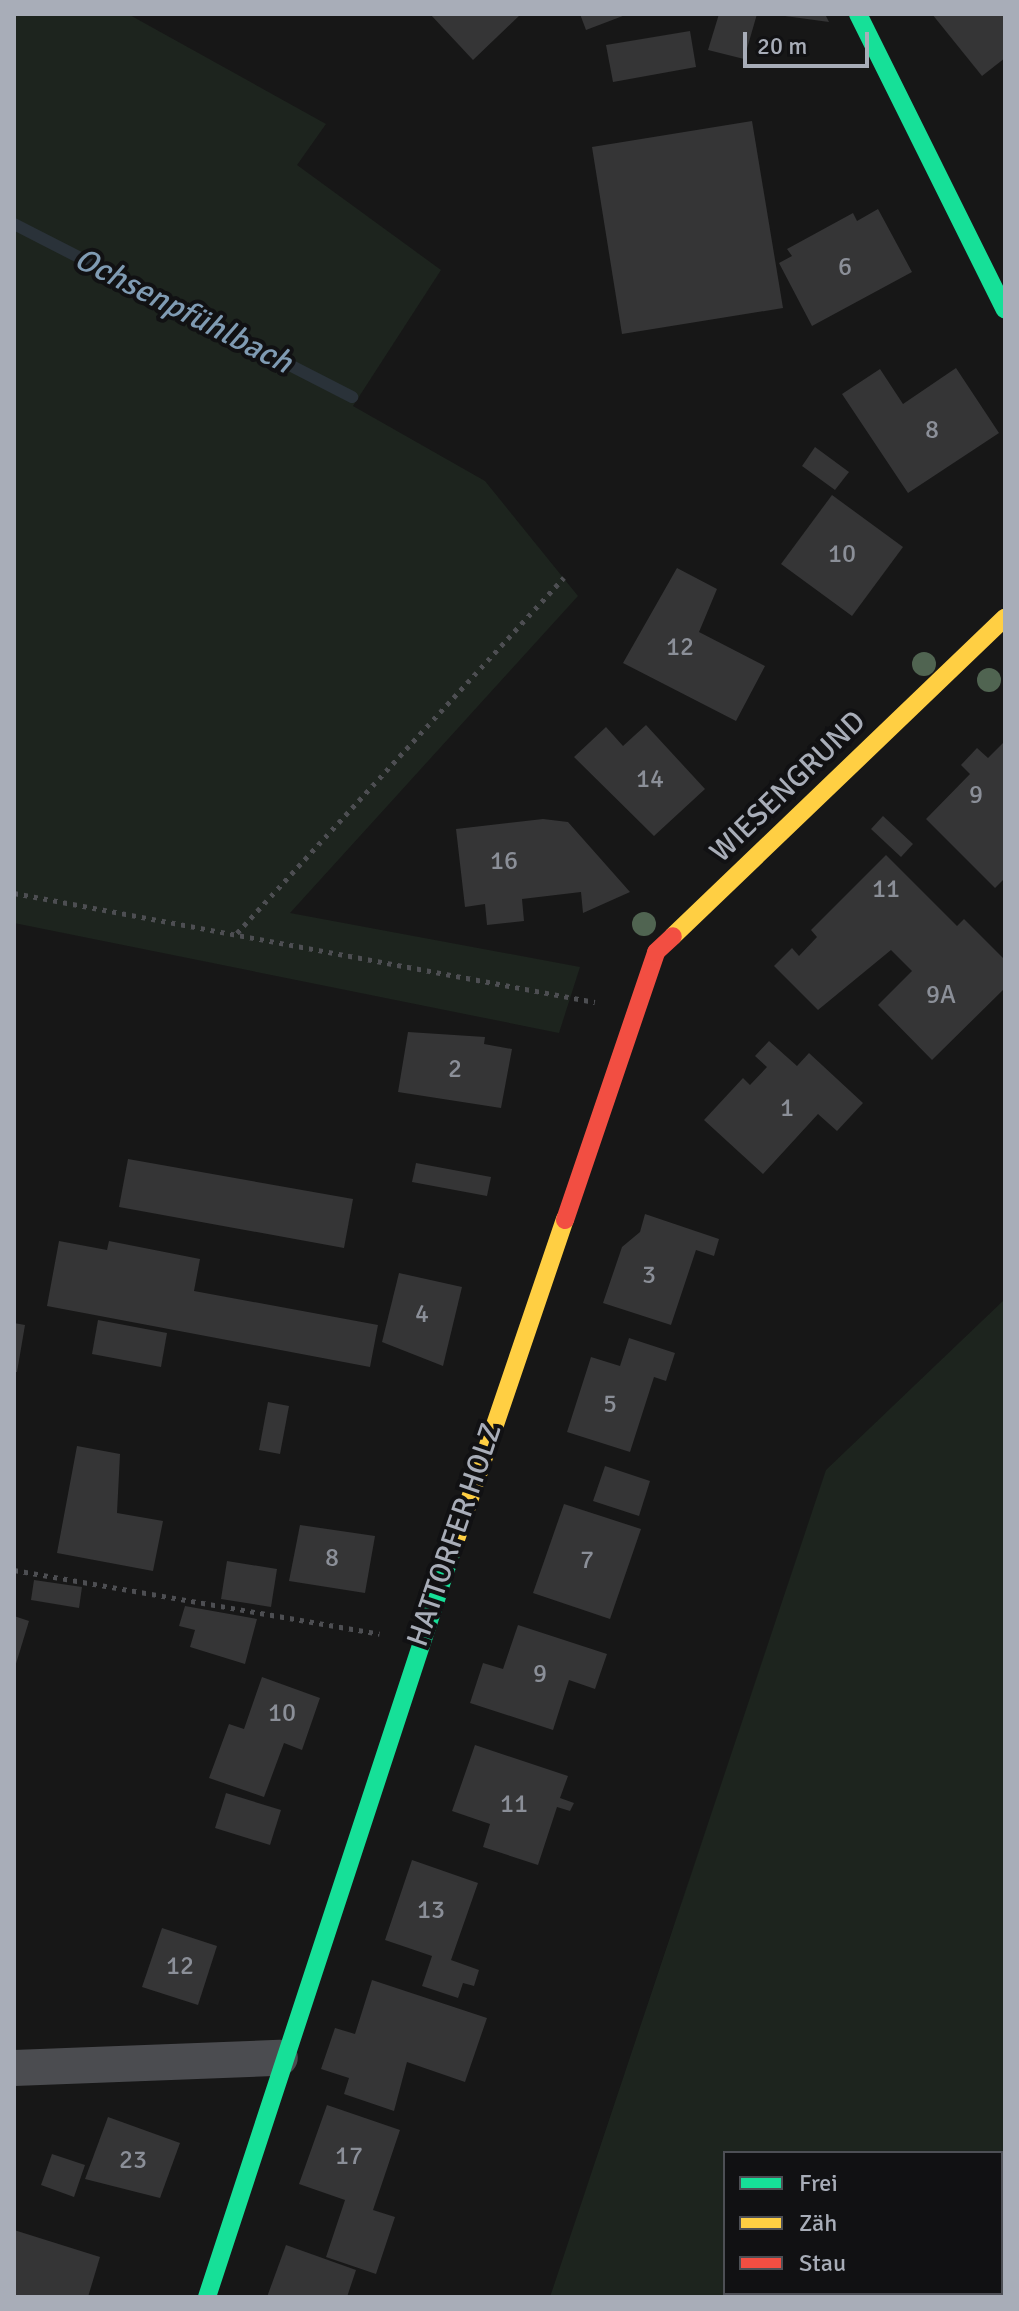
<!DOCTYPE html>
<meta charset="utf-8">
<style>
body{margin:0}
#map{position:relative;width:1019px;height:2311px;overflow:hidden;background:#171717;font-family:Signika,sans-serif}
div>[style]{position:absolute}
.green>*{inset:0;background:#1d241e}
.stream>*{height:12px;margin:-6px;padding:0 6px;transform-origin:6px;border-radius:6px;background:#2a3239}
.building>*{inset:0;background:#353536}
.path>*{height:5px;margin-top:-2.5px;transform-origin:0;background:repeating-linear-gradient(90deg,#4d4e52 0 4px,transparent 0 10px)}
.street>*{height:36px;margin:-18px;padding:0 18px;transform-origin:18px;border-radius:18px;background:#4b4c50}
.fast>*{height:18px;margin:-9px;padding:0 9px;transform-origin:9px;border-radius:9px;background:#16e098}
.slow>*{height:18px;margin:-9px;padding:0 9px;transform-origin:9px;border-radius:9px;background:#ffcf43}
.jam>*{height:18px;margin:-9px;padding:0 9px;transform-origin:9px;border-radius:9px;background:#f24e42}
.trees>*{width:24px;height:24px;margin:-12px;border-radius:50%;background:#506451}
span{translate:-50% -50%;white-space:nowrap;text-align:center;line-height:1.15;-webkit-text-stroke:8px #111113;paint-order:stroke}
.number-label{font-size:26px;color:#8b8f98}
.number-label span{-webkit-text-stroke-width:0}
.street-label{font-size:30px;color:#a8adb8}
.water-label{font-size:32px;color:#7f9bb3;font-style:italic}
.frame{position:absolute;inset:0;border:16px solid #a8adb8;pointer-events:none}
.legend{position:absolute;left:723px;top:2151px;width:280px;height:144px;box-sizing:border-box;background:#111113;border:2px solid #4d4f55;margin:0;padding:10px 14px;list-style:none;font-size:24px;color:#a8adb8}
.legend li{display:flex;align-items:center;gap:16px;height:40px}
.legend b{width:40px;border:2px solid #4d4f55}
.scale{position:absolute;left:743px;top:32px;width:126px;height:36px;box-sizing:border-box;border:4px solid #a8adb8;border-top:0;padding-left:10px;font-size:24px;line-height:28px;white-space:nowrap;color:#a8adb8;-webkit-text-stroke:6px #111113;paint-order:stroke}
</style>
<div id="map">
<div class="green">
<div style="clip-path:polygon(14px 14px,128px 14px,326px 124px,297px 165px,441px 270px,353px 406px,485px 481px,578px 596px,290px 913px,580px 967px,559px 1033px,14px 923px)"></div>
<div style="clip-path:polygon(evenodd,1005px 1299px,1005px 2297px,550px 2297px,826px 1470px,1005px 1299px,725px 2153px,1001px 2153px,1001px 2293px,725px 2293px,725px 2153px)"></div>
</div>
<div class="stream">
<div style="left:14px;top:224px;width:380px;rotate:27.1deg"></div>
</div>
<div class="building">
<div style="clip-path:polygon(430px 14px,521px 14px,473px 60px)"></div>
<div style="clip-path:polygon(580px 14px,628px 14px,586px 30px)"></div>
<div style="clip-path:polygon(719px 14px,757px 14px,744px 59px,708px 50px)"></div>
<div style="clip-path:polygon(785px 14px,825px 14px,829px 22px,785px 16px)"></div>
<div style="clip-path:polygon(932px 14px,1005px 14px,1005px 58px,982px 76px)"></div>
<div style="clip-path:polygon(690px 31px,696px 67px,613px 82px,606px 45px)"></div>
<div style="clip-path:polygon(752px 121px,783px 308px,622px 334px,592px 147px)"></div>
<div style="clip-path:polygon(878px 209px,912px 272px,812px 326px,779px 263px,792px 256px,787px 249px,853px 213px,857px 221px)"></div>
<div style="clip-path:polygon(956px 368px,999px 433px,908px 493px,842px 394px,880px 369px,903px 404px)"></div>
<div style="clip-path:polygon(815px 447px,849px 472px,835px 490px,802px 466px)"></div>
<div style="clip-path:polygon(832px 495px,903px 547px,852px 616px,781px 564px)"></div>
<div style="clip-path:polygon(677px 568px,717px 589px,699px 632px,765px 666px,736px 721px,623px 663px)"></div>
<div style="clip-path:polygon(646px 725px,705px 789px,654px 836px,574px 757px,606px 727px,623px 746px)"></div>
<div style="clip-path:polygon(1005px 741px,1005px 878px,995px 888px,926px 819px,970px 774px,961px 765px,977px 748px,988px 758px)"></div>
<div style="clip-path:polygon(883px 816px,913px 844px,901px 857px,871px 829px)"></div>
<div style="clip-path:polygon(543px 819px,568px 822px,630px 892px,583px 913px,581px 892px,522px 899px,524px 921px,487px 925px,485px 904px,465px 907px,456px 829px)"></div>
<div style="clip-path:polygon(886px 855px,957px 926px,964px 919px,1005px 960px,1005px 988px,932px 1060px,878px 1005px,912px 971px,891px 950px,818px 1010px,774px 966px,792px 948px,799px 956px,817px 937px,811px 930px)"></div>
<div style="clip-path:polygon(408px 1032px,485px 1037px,484px 1044px,512px 1049px,501px 1108px,398px 1092px)"></div>
<div style="clip-path:polygon(769px 1041px,797px 1066px,809px 1053px,863px 1103px,837px 1131px,818px 1114px,763px 1174px,704px 1120px,743px 1078px,750px 1085px,767px 1067px,755px 1056px)"></div>
<div style="clip-path:polygon(128px 1159px,353px 1199px,344px 1248px,119px 1207px)"></div>
<div style="clip-path:polygon(416px 1163px,491px 1177px,487px 1196px,412px 1182px)"></div>
<div style="clip-path:polygon(645px 1214px,719px 1239px,714px 1256px,696px 1250px,671px 1325px,603px 1303px,622px 1247px,640px 1232px)"></div>
<div style="clip-path:polygon(59px 1241px,107px 1250px,109px 1241px,200px 1259px,194px 1291px,378px 1325px,370px 1367px,47px 1306px)"></div>
<div style="clip-path:polygon(399px 1273px,462px 1287px,443px 1366px,382px 1342px)"></div>
<div style="clip-path:polygon(98px 1320px,167px 1333px,161px 1367px,92px 1354px)"></div>
<div style="clip-path:polygon(14px 1323px,25px 1325px,17px 1372px,14px 1372px)"></div>
<div style="clip-path:polygon(629px 1338px,675px 1353px,666px 1381px,654px 1377px,630px 1452px,567px 1432px,591px 1357px,620px 1366px)"></div>
<div style="clip-path:polygon(268px 1402px,289px 1406px,280px 1454px,259px 1450px)"></div>
<div style="clip-path:polygon(77px 1446px,120px 1454px,117px 1513px,163px 1521px,153px 1571px,57px 1553px)"></div>
<div style="clip-path:polygon(605px 1466px,650px 1481px,639px 1516px,593px 1501px)"></div>
<div style="clip-path:polygon(564px 1504px,641px 1529px,610px 1619px,533px 1593px)"></div>
<div style="clip-path:polygon(300px 1525px,375px 1536px,365px 1593px,289px 1581px)"></div>
<div style="clip-path:polygon(227px 1561px,277px 1569px,271px 1607px,221px 1599px)"></div>
<div style="clip-path:polygon(34px 1580px,82px 1587px,79px 1608px,31px 1600px)"></div>
<div style="clip-path:polygon(185px 1606px,257px 1619px,245px 1664px,190px 1647px,195px 1630px,179px 1626px)"></div>
<div style="clip-path:polygon(14px 1616px,29px 1621px,15px 1667px,14px 1667px)"></div>
<div style="clip-path:polygon(518px 1625px,607px 1654px,595px 1689px,569px 1680px,553px 1730px,470px 1703px,483px 1663px,503px 1669px)"></div>
<div style="clip-path:polygon(262px 1677px,320px 1698px,302px 1750px,284px 1743px,264px 1797px,209px 1778px,229px 1724px,244px 1729px)"></div>
<div style="clip-path:polygon(475px 1745px,568px 1776px,560px 1798px,574px 1803px,570px 1811px,557px 1807px,538px 1865px,483px 1847px,490px 1824px,452px 1811px)"></div>
<div style="clip-path:polygon(226px 1793px,281px 1810px,270px 1845px,215px 1828px)"></div>
<div style="clip-path:polygon(412px 1860px,478px 1883px,451px 1960px,479px 1970px,474px 1986px,463px 1983px,458px 1998px,422px 1986px,432px 1956px,385px 1940px)"></div>
<div style="clip-path:polygon(162px 1928px,217px 1946px,198px 2005px,142px 1987px)"></div>
<div style="clip-path:polygon(372px 1980px,487px 2018px,465px 2082px,407px 2062px,394px 2111px,344px 2094px,349px 2078px,321px 2069px,335px 2028px,355px 2034px)"></div>
<div style="clip-path:polygon(327px 2105px,400px 2130px,373px 2210px,395px 2217px,376px 2274px,326px 2257px,345px 2200px,299px 2184px)"></div>
<div style="clip-path:polygon(108px 2117px,180px 2143px,160px 2198px,85px 2179px)"></div>
<div style="clip-path:polygon(52px 2154px,85px 2165px,74px 2197px,41px 2185px)"></div>
<div style="clip-path:polygon(14px 2230px,100px 2257px,88px 2297px,14px 2297px)"></div>
<div style="clip-path:polygon(286px 2245px,356px 2270px,347px 2297px,267px 2297px)"></div>
</div>
<div class="path">
<div style="left:14px;top:893px;width:591px;rotate:10.63deg"></div>
<div style="left:237px;top:933px;width:483px;rotate:-47.4deg"></div>
<div style="left:14px;top:1570px;width:371px;rotate:9.9deg"></div>
</div>
<div class="street">
<div style="left:14px;top:2068px;width:266px;rotate:-2.2deg"></div>
</div>
<div class="fast">
<div style="left:858px;top:14px;width:330px;rotate:63.6deg"></div>
<div style="left:207px;top:2297px;width:785px;rotate:-71.82deg"></div>
</div>
<div class="slow">
<div style="left:673px;top:936px;width:460px;rotate:-43.8deg"></div>
<div style="left:452px;top:1551px;width:350px;rotate:-71.2deg"></div>
</div>
<div class="jam">
<div style="left:565px;top:1220px;width:283px;rotate:-71.2deg"></div>
<div style="left:656px;top:952px;width:23px;rotate:-43deg"></div>
</div>
<div class="trees">
<div style="left:924px;top:664px"></div>
<div style="left:989px;top:680px"></div>
<div style="left:728px;top:845px"></div>
<div style="left:644px;top:924px"></div>
</div>
<div class="number-label">
<span style="left:845px;top:268px">6</span>
<span style="left:932px;top:431px">8</span>
<span style="left:842px;top:555px">10</span>
<span style="left:680px;top:648px">12</span>
<span style="left:650px;top:780px">14</span>
<span style="left:976px;top:796px">9</span>
<span style="left:504px;top:862px">16</span>
<span style="left:886px;top:890px">11</span>
<span style="left:941px;top:996px">9A</span>
<span style="left:455px;top:1070px">2</span>
<span style="left:787px;top:1109px">1</span>
<span style="left:649px;top:1276px">3</span>
<span style="left:422px;top:1315px">4</span>
<span style="left:610px;top:1405px">5</span>
<span style="left:332px;top:1559px">8</span>
<span style="left:587px;top:1561px">7</span>
<span style="left:540px;top:1675px">9</span>
<span style="left:282px;top:1714px">10</span>
<span style="left:514px;top:1805px">11</span>
<span style="left:431px;top:1911px">13</span>
<span style="left:180px;top:1967px">12</span>
<span style="left:349px;top:2157px">17</span>
<span style="left:133px;top:2161px">23</span>
</div>
<div class="street-label">
<span style="left:788px;top:787px;rotate:-44deg">WIESENGRUND</span>
<span style="left:455px;top:1535px;rotate:-71deg">HATTORFER HOLZ</span>
</div>
<div class="water-label">
<span style="left:183px;top:311px;rotate:27deg">Ochsenpfühlbach</span>
</div>
<div class="frame"></div>
<ul class="legend">
<li><b style="height:10px;background:#16e098"></b>Frei</li>
<li><b style="height:10px;background:#ffcf43"></b>Zäh</li>
<li><b style="height:10px;background:#f24e42"></b>Stau</li>
</ul>
<div class="scale">20 m</div>
</div>
